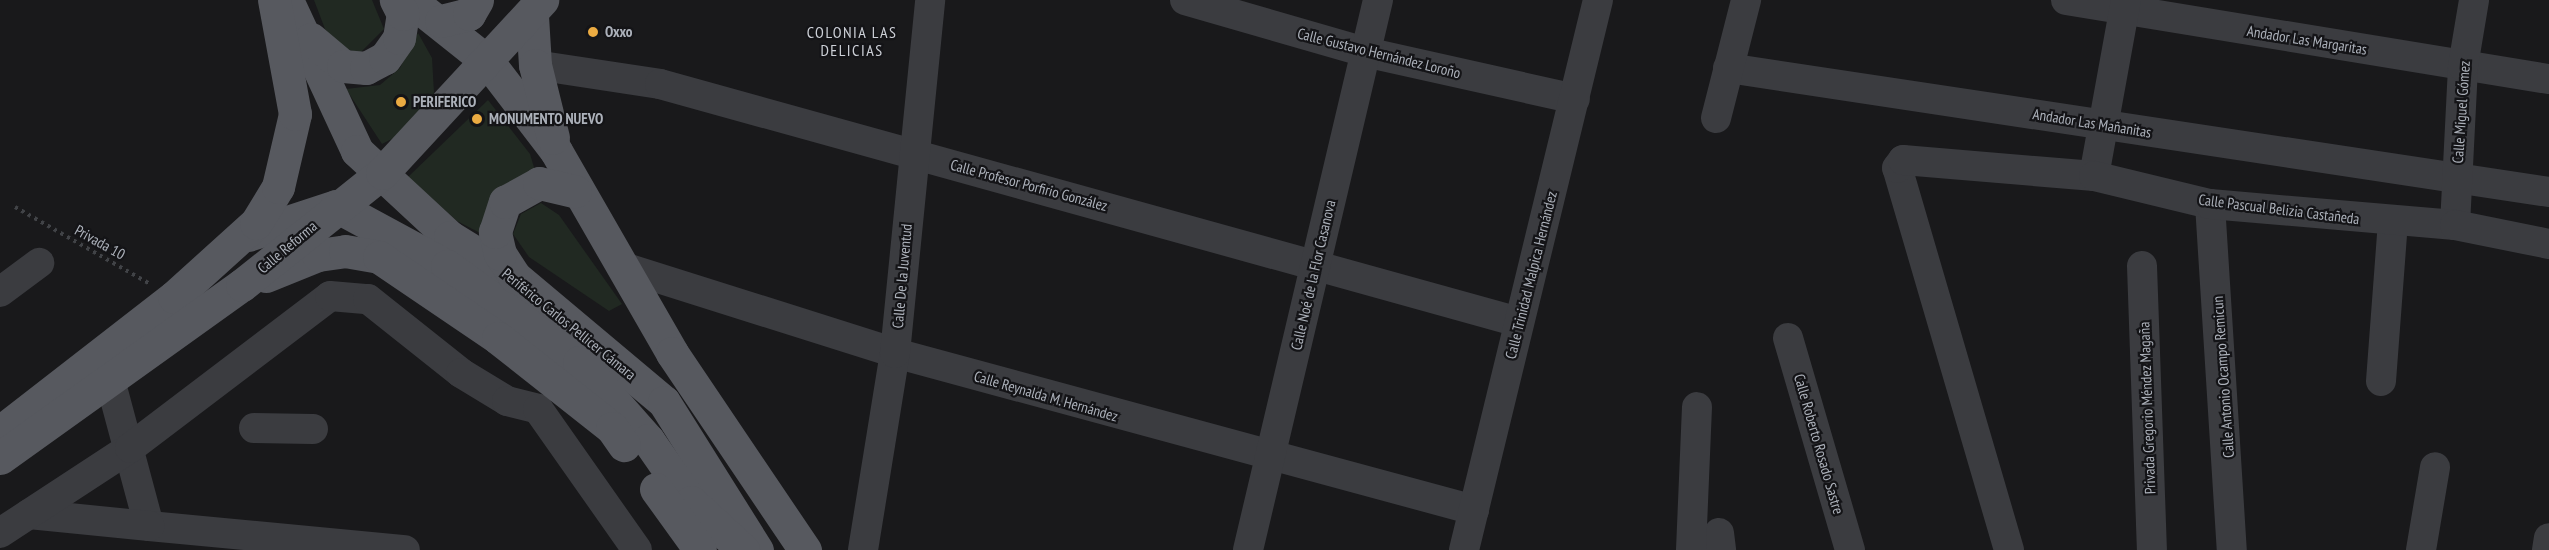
<!DOCTYPE html>
<meta charset="utf-8">
<style>
body{margin:0}
#map{position:relative;width:2549px;height:550px;overflow:hidden;background:#19191b;font-family:"PT Sans Narrow",sans-serif}
div>[style]{position:absolute}
.green>*{inset:0;background:#212922}
.path>*{height:4px;margin-top:-2px;transform-origin:0;background:repeating-linear-gradient(90deg,#414347 0 3px,transparent 0 7.5px)}
.minor>*{height:30px;margin:-15px;padding:0 15px;transform-origin:15px;border-radius:15px;background:#3b3c40}
.major>*{height:33px;margin:-16.5px;padding:0 16.5px;transform-origin:16.5px;border-radius:16.5px;background:#57595f}
.dots>*{width:16px;height:16px;translate:-50% -50%;box-sizing:border-box;border:3px solid #141417;border-radius:50%}
span{translate:-50% -50%;white-space:nowrap;text-align:center;line-height:1.15;-webkit-text-stroke:4.5px #141417;paint-order:stroke}
.poi-label{font-size:15px;color:#acb1ba;font-weight:700}
.left{translate:0 -50%;text-align:left}
.street-label{font-size:15px;color:#acb1ba}
.neighbourhood-label{font-size:16px;color:#cdd0d7;letter-spacing:1.5px}
</style>
<div id="map">
<div class="green">
<div style="clip-path:polygon(314px 0,372px 0,384px 29px,360px 53px,339px 47px,325px 29px)"></div>
<div style="clip-path:polygon(418px 33px,432px 58px,434px 93px,409px 130px,382px 144px,346px 89px,380px 85px,400px 68px)"></div>
<div style="clip-path:polygon(488px 100px,530px 154px,536px 174px,484px 235px,457px 221px,408px 177px)"></div>
<div style="clip-path:polygon(541px 203px,559px 215px,622px 304px,609px 311px,529px 257px,513px 234px,521px 214px)"></div>
</div>
<div class="path">
<div style="left:15px;top:207px;width:155px;rotate:29.7deg"></div>
</div>
<div class="minor">
<div style="left:1185px;top:0;width:187px;rotate:16.1deg"></div>
<div style="left:1365px;top:52px;width:215px;rotate:12.6deg"></div>
<div style="left:2066px;top:0;width:489px;rotate:9.3deg"></div>
<div style="left:535px;top:65px;width:126px;rotate:8.6deg"></div>
<div style="left:660px;top:84px;width:891px;rotate:15.49deg"></div>
<div style="left:1728px;top:68px;width:830px;rotate:8.59deg"></div>
<div style="left:1716px;top:118px;width:122px;rotate:-75.7deg"></div>
<div style="left:2094px;top:176px;width:179px;rotate:-79.7deg"></div>
<div style="left:2210px;top:204px;width:347px;rotate:86.4deg"></div>
<div style="left:2455px;top:225px;width:159px;rotate:-87.1deg"></div>
<div style="left:2463px;top:66px;width:67px;rotate:-80.5deg"></div>
<div style="left:2142px;top:266px;width:284px;rotate:88deg"></div>
<div style="left:623px;top:267px;width:285px;rotate:17.5deg"></div>
<div style="left:895px;top:353px;width:600px;rotate:15.17deg"></div>
<div style="left:0;top:292px;width:49px;rotate:-36.6deg"></div>
<div style="left:1788px;top:338px;width:221px;rotate:73.7deg"></div>
<div style="left:98px;top:360px;width:23px;rotate:59deg"></div>
<div style="left:110px;top:380px;width:151px;rotate:75deg"></div>
<div style="left:149px;top:526px;width:257px;rotate:5.4deg"></div>
<div style="left:2381px;top:381px;width:159px;rotate:-85.7deg"></div>
<div style="left:254px;top:428px;width:59px;rotate:1deg"></div>
<div style="left:29px;top:514px;width:121px;rotate:5.7deg"></div>
<div style="left:0;top:533px;width:155px;rotate:-33.2deg"></div>
<div style="left:130px;top:448px;width:251px;rotate:-37.2deg"></div>
<div style="left:330px;top:296px;width:38px;rotate:5deg"></div>
<div style="left:368px;top:299px;width:119px;rotate:38.5deg"></div>
<div style="left:461px;top:373px;width:54px;rotate:31.3deg"></div>
<div style="left:507px;top:401px;width:32px;rotate:14deg"></div>
<div style="left:538px;top:409px;width:172px;rotate:54.9deg"></div>
<div style="left:1719px;top:533px;width:17px;rotate:83deg"></div>
<div style="left:863px;top:550px;width:200px;rotate:-80.8deg"></div>
<div style="left:895px;top:353px;width:355px;rotate:-84.3deg"></div>
<div style="left:1248px;top:550px;width:565px;rotate:-76.7deg"></div>
<div style="left:1464px;top:550px;width:566px;rotate:-76.31deg"></div>
<div style="left:1691px;top:550px;width:143px;rotate:-87.6deg"></div>
<div style="left:2009px;top:550px;width:398px;rotate:-106.3deg"></div>
<div style="left:1897px;top:168px;width:10px;rotate:-53deg"></div>
<div style="left:1903px;top:160px;width:192px;rotate:4.8deg"></div>
<div style="left:2094px;top:176px;width:119px;rotate:13.6deg"></div>
<div style="left:2210px;top:204px;width:246px;rotate:4.9deg"></div>
<div style="left:2455px;top:225px;width:96px;rotate:11.4deg"></div>
<div style="left:2421px;top:550px;width:84px;rotate:-80.4deg"></div>
<div style="left:2547px;top:550px;width:12px;rotate:-81deg"></div>
</div>
<div class="major">
<div style="left:287px;top:0;width:166px;rotate:65.1deg"></div>
<div style="left:357px;top:151px;width:127px;rotate:42.8deg"></div>
<div style="left:450px;top:237px;width:76px;rotate:31.6deg"></div>
<div style="left:515px;top:277px;width:194px;rotate:40deg"></div>
<div style="left:664px;top:402px;width:175px;rotate:57.9deg"></div>
<div style="left:410px;top:0;width:100px;rotate:38.5deg"></div>
<div style="left:488px;top:62px;width:112px;rotate:52.6deg"></div>
<div style="left:556px;top:151px;width:233px;rotate:60.1deg"></div>
<div style="left:672px;top:353px;width:238px;rotate:56deg"></div>
<div style="left:532px;top:16px;width:49px;rotate:86.5deg"></div>
<div style="left:535px;top:65px;width:75px;rotate:76.1deg"></div>
<div style="left:441px;top:21px;width:29px;rotate:-14deg"></div>
<div style="left:469px;top:14px;width:16px;rotate:-60deg"></div>
<div style="left:311px;top:39px;width:42px;rotate:40.2deg"></div>
<div style="left:343px;top:66px;width:23px;rotate:5deg"></div>
<div style="left:366px;top:68px;width:21px;rotate:-28deg"></div>
<div style="left:385px;top:58px;width:24px;rotate:-55deg"></div>
<div style="left:399px;top:38px;width:24px;rotate:-81deg"></div>
<div style="left:403px;top:14px;width:16px;rotate:-117deg"></div>
<div style="left:248px;top:235px;width:93px;rotate:-18.2deg"></div>
<div style="left:336px;top:206px;width:126px;rotate:28.4deg"></div>
<div style="left:447px;top:266px;width:163px;rotate:36deg"></div>
<div style="left:579px;top:362px;width:104px;rotate:48.5deg"></div>
<div style="left:648px;top:440px;width:75px;rotate:55.3deg"></div>
<div style="left:691px;top:502px;width:71px;rotate:42.7deg"></div>
<div style="left:266px;top:276px;width:56px;rotate:-22deg"></div>
<div style="left:318px;top:255px;width:27px;rotate:-8deg"></div>
<div style="left:345px;top:251px;width:35px;rotate:10deg"></div>
<div style="left:379px;top:257px;width:144px;rotate:34.2deg"></div>
<div style="left:498px;top:338px;width:145px;rotate:38.3deg"></div>
<div style="left:612px;top:428px;width:21px;rotate:55deg"></div>
<div style="left:515px;top:277px;width:27px;rotate:-123deg"></div>
<div style="left:500px;top:254px;width:23px;rotate:-103deg"></div>
<div style="left:495px;top:232px;width:32px;rotate:-72deg"></div>
<div style="left:505px;top:202px;width:39px;rotate:-29deg"></div>
<div style="left:539px;top:183px;width:37px;rotate:13deg"></div>
<div style="left:0;top:432px;width:220px;rotate:-37.8deg"></div>
<div style="left:174px;top:297px;width:110px;rotate:-42.1deg"></div>
<div style="left:256px;top:223px;width:42px;rotate:-58.6deg"></div>
<div style="left:278px;top:187px;width:75px;rotate:-76.9deg"></div>
<div style="left:295px;top:114px;width:116px;rotate:-100.4deg"></div>
<div style="left:0;top:458px;width:297px;rotate:-35.6deg"></div>
<div style="left:242px;top:285px;width:179px;rotate:-38.7deg"></div>
<div style="left:382px;top:173px;width:236px;rotate:-47.2deg"></div>
<div style="left:656px;top:489px;width:75px;rotate:54.2deg"></div>
</div>
<div class="dots">
<div style="left:593px;top:32px;background:#ebab42"></div>
<div style="left:401px;top:102px;background:#ebab42"></div>
<div style="left:477px;top:119px;background:#ebab42"></div>
</div>
<div class="poi-label">
<span class="left" style="left:605px;top:32px">Oxxo</span>
<span class="left" style="left:413px;top:102px">PERIFERICO</span>
<span class="left" style="left:489px;top:119px">MONUMENTO NUEVO</span>
</div>
<div class="street-label">
<span style="left:2307px;top:40px;rotate:9deg">Andador Las Margaritas</span>
<span style="left:1379px;top:53px;rotate:14deg">Calle Gustavo Hernández Loroño</span>
<span style="left:2461px;top:112px;rotate:-86deg">Calle Miguel Gómez</span>
<span style="left:2092px;top:123px;rotate:9deg">Andador Las Mañanitas</span>
<span style="left:1029px;top:185px;rotate:15deg">Calle Profesor Porfirio González</span>
<span style="left:2279px;top:209px;rotate:7deg">Calle Pascual Belizia Castañeda</span>
<span style="left:100px;top:242px;rotate:29deg">Privada 10</span>
<span style="left:287px;top:247px;rotate:-40deg">Calle Reforma</span>
<span style="left:1313px;top:275px;rotate:-77deg">Calle Noé de la Flor Casanova</span>
<span style="left:1531px;top:275px;rotate:-76deg">Calle Trinidad Malpica Hernández</span>
<span style="left:902px;top:276px;rotate:-85deg">Calle De la Juventud</span>
<span style="left:569px;top:324px;rotate:39deg">Periférico Carlos Pellicer Cámara</span>
<span style="left:2223px;top:377px;rotate:-94deg">Calle Antonio Ocampo Remicun</span>
<span style="left:1046px;top:396px;rotate:16deg">Calle Reynalda M. Hernández</span>
<span style="left:2147px;top:408px;rotate:-92deg">Privada Gregorio Méndez Magaña</span>
<span style="left:1819px;top:444px;rotate:74deg">Calle Roberto Rosado Sastre</span>
</div>
<div class="neighbourhood-label">
<span style="left:852px;top:41px">COLONIA LAS<br>DELICIAS</span>
</div>
</div>
